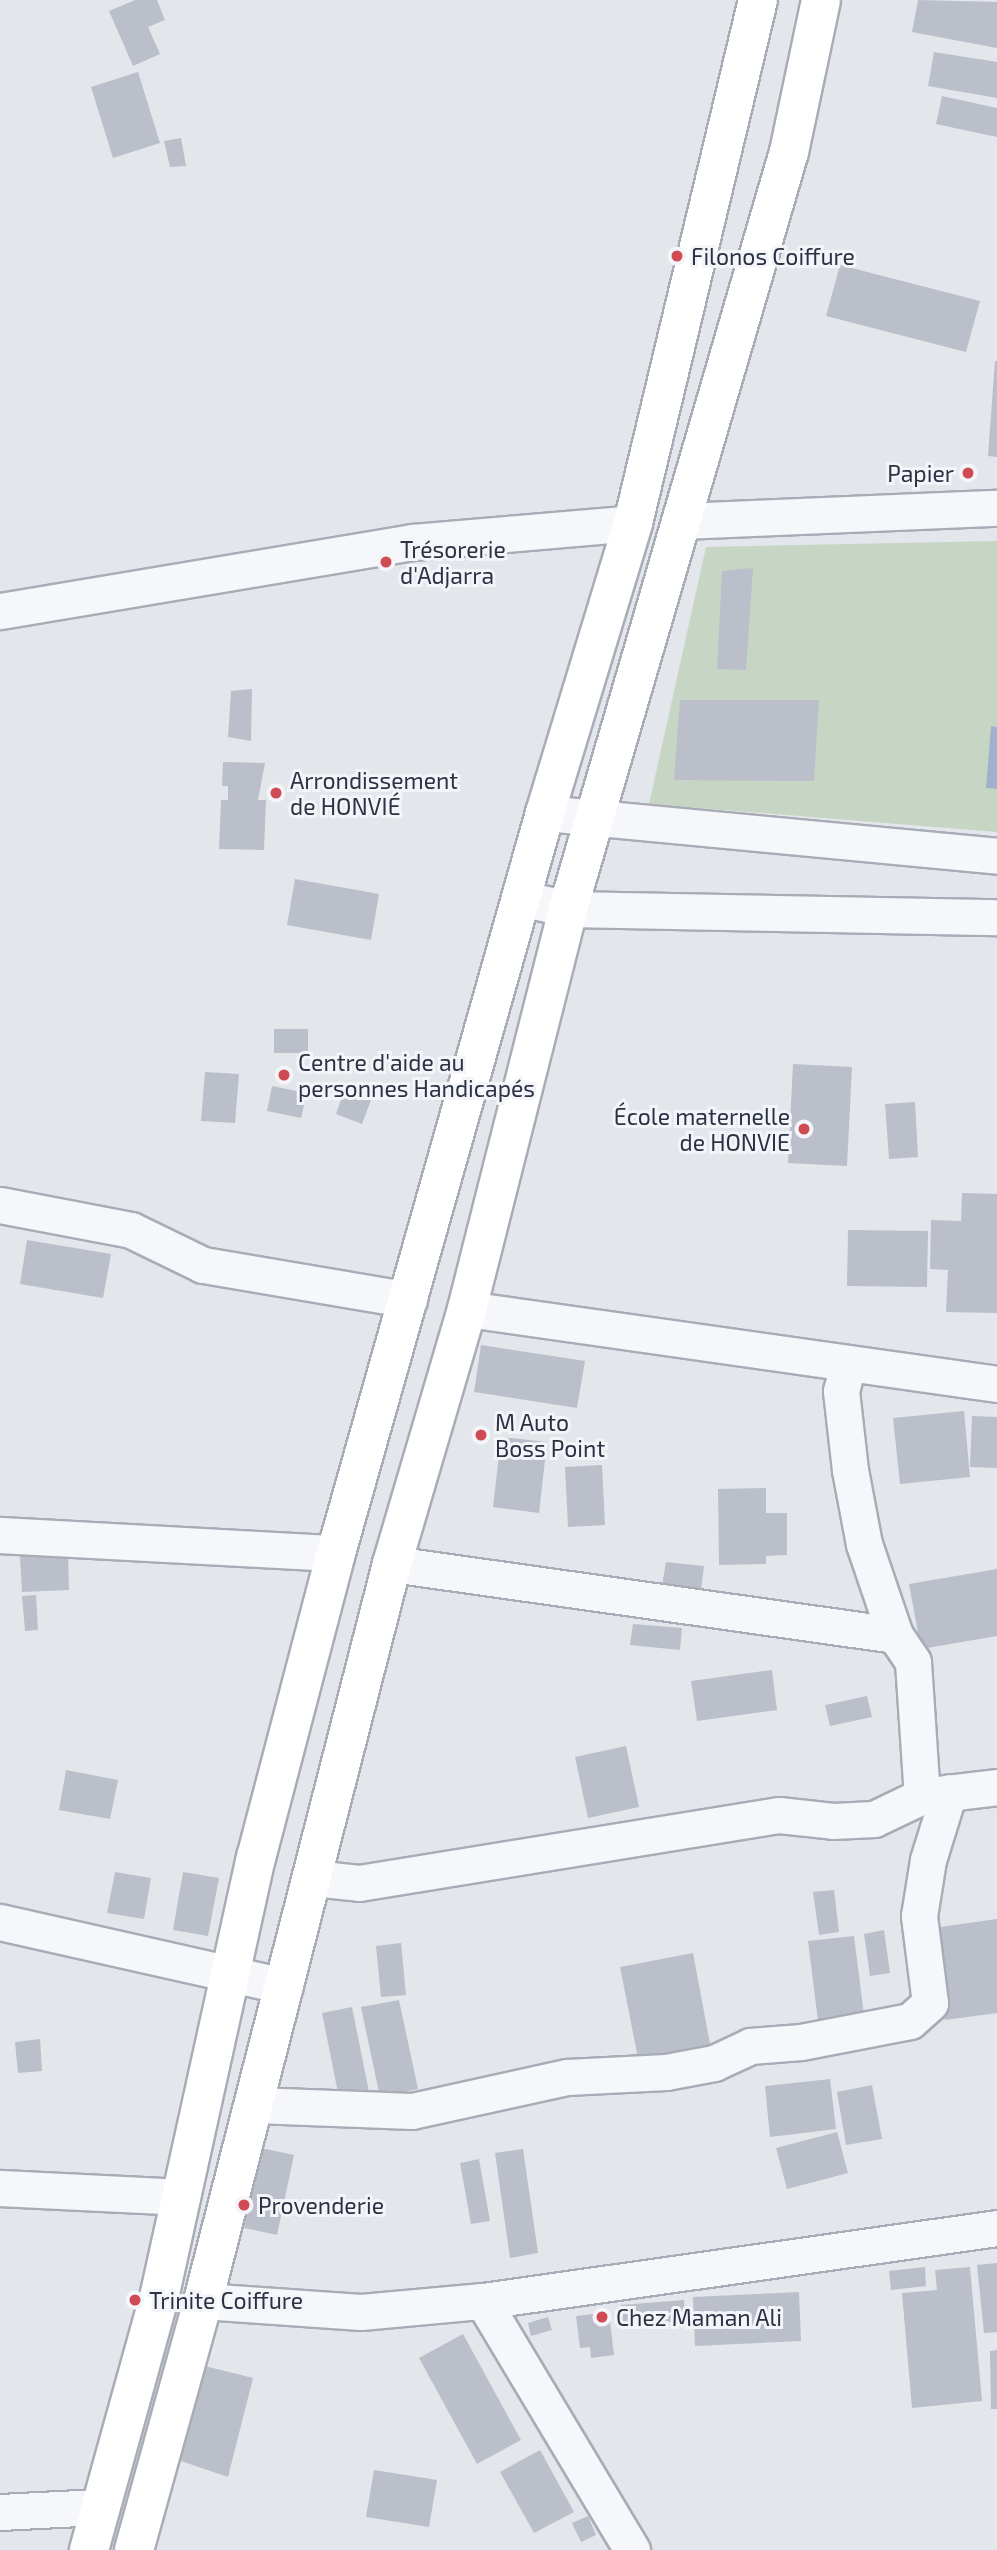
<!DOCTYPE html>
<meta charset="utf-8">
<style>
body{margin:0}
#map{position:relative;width:997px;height:2550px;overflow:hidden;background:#e3e6eb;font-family:"Exo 2",sans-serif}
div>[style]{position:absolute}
.green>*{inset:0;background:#c7d5c5}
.water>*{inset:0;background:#9fb1cb}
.building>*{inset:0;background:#bbbfc9}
.roads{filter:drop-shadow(2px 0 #a8acb6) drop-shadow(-2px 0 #a8acb6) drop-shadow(0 2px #a8acb6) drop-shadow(0 -2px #a8acb6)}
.minor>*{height:35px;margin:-17.5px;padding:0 17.5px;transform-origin:17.5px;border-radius:17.5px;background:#f6f7fa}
.primary>*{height:38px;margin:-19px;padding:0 19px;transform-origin:19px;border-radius:19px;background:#fff}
.dots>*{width:19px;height:19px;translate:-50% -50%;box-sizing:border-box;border:4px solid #f3f5f9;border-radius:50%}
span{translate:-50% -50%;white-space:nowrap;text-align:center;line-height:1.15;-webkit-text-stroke:6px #f3f5f9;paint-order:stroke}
.poi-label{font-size:23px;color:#2b3244}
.left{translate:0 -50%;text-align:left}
.right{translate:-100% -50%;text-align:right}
</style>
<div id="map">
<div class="green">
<div style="clip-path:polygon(997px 541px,997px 727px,992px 726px,987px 788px,997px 789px,997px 832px,649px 804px,706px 547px)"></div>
</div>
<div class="water">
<div style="clip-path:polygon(991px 726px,997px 727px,997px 789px,986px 788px)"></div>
</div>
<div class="building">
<div style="clip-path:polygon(135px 0,157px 0,165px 20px,148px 27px,160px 54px,133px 66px,109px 11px)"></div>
<div style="clip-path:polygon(918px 0,997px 2px,997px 48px,912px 32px)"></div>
<div style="clip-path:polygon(934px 52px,997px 62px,997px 98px,928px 86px)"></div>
<div style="clip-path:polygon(138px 72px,160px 143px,113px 158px,91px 87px)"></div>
<div style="clip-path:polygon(942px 96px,997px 108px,997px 137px,936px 124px)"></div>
<div style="clip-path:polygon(181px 138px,186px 166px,170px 167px,164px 141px)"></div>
<div style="clip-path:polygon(840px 265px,980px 301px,966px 352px,826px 316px)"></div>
<div style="clip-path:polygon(995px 361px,997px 361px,997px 457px,988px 456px)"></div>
<div style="clip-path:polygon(753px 568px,746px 670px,717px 669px,722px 571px)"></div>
<div style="clip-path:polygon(252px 689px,251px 741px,228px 737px,231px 691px)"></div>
<div style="clip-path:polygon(680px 700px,819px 700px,814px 781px,674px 780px)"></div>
<div style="clip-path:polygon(223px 762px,265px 763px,258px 800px,266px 800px,264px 850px,219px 849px,221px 800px,228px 800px,228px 786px,222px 786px)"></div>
<div style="clip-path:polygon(295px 879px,379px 894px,371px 940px,287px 925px)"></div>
<div style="clip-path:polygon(274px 1029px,308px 1029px,308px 1053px,274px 1053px)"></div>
<div style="clip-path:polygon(793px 1064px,852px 1067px,847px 1166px,788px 1163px)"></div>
<div style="clip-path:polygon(205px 1072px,239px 1074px,235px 1123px,201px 1121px)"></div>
<div style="clip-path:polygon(272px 1086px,307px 1093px,301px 1118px,267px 1111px)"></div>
<div style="clip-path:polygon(344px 1091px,371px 1100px,362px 1124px,336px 1114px)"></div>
<div style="clip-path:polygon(915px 1102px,918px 1157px,889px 1159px,885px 1104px)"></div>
<div style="clip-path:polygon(962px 1193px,997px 1194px,997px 1313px,946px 1312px,948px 1270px,930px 1269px,931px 1220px,961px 1221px)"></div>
<div style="clip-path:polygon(848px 1230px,928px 1231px,927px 1287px,847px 1286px)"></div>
<div style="clip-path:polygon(27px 1240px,111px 1254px,103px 1298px,20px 1284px)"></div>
<div style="clip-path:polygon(481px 1345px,585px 1361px,577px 1408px,474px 1392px)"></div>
<div style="clip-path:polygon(964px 1411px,970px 1477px,900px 1484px,893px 1418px)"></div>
<div style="clip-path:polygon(972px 1416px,997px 1417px,997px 1468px,970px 1467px)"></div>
<div style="clip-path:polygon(501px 1437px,547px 1442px,539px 1513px,493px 1507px)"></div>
<div style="clip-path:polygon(602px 1465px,605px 1525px,568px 1527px,565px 1467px)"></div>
<div style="clip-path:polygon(766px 1488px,766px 1513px,787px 1513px,787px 1555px,766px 1556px,766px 1564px,719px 1565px,718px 1489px)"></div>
<div style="clip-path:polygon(68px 1553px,69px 1590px,22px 1592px,20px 1556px)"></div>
<div style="clip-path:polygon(666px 1562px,704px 1566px,701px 1589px,662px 1585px)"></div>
<div style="clip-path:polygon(997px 1569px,997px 1636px,921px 1649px,909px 1584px)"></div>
<div style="clip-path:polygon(36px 1595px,38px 1630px,25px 1631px,22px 1596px)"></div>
<div style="clip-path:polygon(633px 1624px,682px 1628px,680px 1650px,630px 1645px)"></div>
<div style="clip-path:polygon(772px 1670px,777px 1710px,697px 1721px,691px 1681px)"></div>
<div style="clip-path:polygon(867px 1696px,872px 1717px,830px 1726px,825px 1705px)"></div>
<div style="clip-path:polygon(626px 1746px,639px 1807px,588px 1818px,575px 1757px)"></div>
<div style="clip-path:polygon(66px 1770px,118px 1780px,110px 1819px,59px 1810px)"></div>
<div style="clip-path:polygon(115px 1872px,151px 1878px,144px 1919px,107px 1913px)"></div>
<div style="clip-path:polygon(183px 1872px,219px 1878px,208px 1936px,173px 1930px)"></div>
<div style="clip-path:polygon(834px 1890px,839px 1932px,819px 1935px,813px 1892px)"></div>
<div style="clip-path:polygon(997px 1919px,997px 2013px,945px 2020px,933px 1928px)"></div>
<div style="clip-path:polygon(884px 1930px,890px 1973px,870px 1976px,864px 1934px)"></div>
<div style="clip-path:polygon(854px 1936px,865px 2023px,819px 2029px,808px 1941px)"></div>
<div style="clip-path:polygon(401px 1943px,406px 1995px,381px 1997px,376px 1946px)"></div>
<div style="clip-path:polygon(693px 1953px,711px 2049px,639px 2063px,620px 1967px)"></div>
<div style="clip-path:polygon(399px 2000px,418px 2089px,380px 2097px,361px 2007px)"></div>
<div style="clip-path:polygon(352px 2007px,370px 2097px,340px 2103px,322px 2013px)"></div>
<div style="clip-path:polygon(40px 2039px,42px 2071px,18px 2073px,15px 2042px)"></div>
<div style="clip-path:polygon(830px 2079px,836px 2129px,770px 2137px,765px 2086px)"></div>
<div style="clip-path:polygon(872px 2085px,882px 2139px,846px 2145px,837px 2092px)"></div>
<div style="clip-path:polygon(837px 2132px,848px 2173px,787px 2189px,776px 2148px)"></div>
<div style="clip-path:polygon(261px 2148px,294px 2155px,277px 2235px,244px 2228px)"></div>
<div style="clip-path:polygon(523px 2149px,538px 2253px,510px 2258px,495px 2153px)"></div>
<div style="clip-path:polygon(479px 2159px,490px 2221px,471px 2224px,460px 2163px)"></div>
<div style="clip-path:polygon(997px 2263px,997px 2332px,984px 2333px,977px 2265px)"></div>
<div style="clip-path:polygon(925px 2267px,926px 2286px,891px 2290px,889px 2271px)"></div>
<div style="clip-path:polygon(970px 2267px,982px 2401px,912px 2408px,902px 2293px,937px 2290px,935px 2270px)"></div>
<div style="clip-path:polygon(799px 2292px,801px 2341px,695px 2346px,693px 2297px)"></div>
<div style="clip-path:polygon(684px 2300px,685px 2321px,622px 2325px,621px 2305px)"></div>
<div style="clip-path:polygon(609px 2312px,614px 2355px,591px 2358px,590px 2347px,580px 2348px,576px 2316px)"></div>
<div style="clip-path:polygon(548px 2317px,552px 2330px,531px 2336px,528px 2323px)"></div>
<div style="clip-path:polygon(463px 2334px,521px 2440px,477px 2464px,419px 2358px)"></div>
<div style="clip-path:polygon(997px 2350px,997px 2409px,991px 2409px,990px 2351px)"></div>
<div style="clip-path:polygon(201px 2365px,253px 2378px,228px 2477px,178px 2460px)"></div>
<div style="clip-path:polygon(540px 2450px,574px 2512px,534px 2533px,500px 2472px)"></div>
<div style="clip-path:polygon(374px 2470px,437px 2480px,429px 2527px,366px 2517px)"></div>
<div style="clip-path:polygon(588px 2516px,596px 2535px,581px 2542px,572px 2523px)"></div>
</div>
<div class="roads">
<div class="minor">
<div style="left:681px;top:521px;width:316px;rotate:-2.4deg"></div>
<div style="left:0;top:611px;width:419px;rotate:-9.5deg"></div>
<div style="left:413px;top:542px;width:221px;rotate:-4.9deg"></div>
<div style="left:545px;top:813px;width:454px;rotate:5.4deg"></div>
<div style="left:521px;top:898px;width:48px;rotate:13.2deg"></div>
<div style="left:568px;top:909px;width:429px;rotate:1.1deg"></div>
<div style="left:0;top:1205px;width:133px;rotate:10.8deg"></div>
<div style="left:131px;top:1230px;width:80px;rotate:25.9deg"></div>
<div style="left:203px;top:1265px;width:209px;rotate:9.6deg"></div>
<div style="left:467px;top:1309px;width:535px;rotate:8.05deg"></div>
<div style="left:848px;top:1365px;width:27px;rotate:105deg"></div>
<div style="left:841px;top:1391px;width:80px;rotate:83.5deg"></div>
<div style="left:850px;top:1470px;width:75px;rotate:79.3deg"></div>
<div style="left:864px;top:1544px;width:96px;rotate:71.2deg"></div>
<div style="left:0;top:1535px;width:336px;rotate:3.1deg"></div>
<div style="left:392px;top:1564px;width:508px;rotate:8.03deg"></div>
<div style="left:895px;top:1635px;width:32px;rotate:56deg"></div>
<div style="left:913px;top:1662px;width:134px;rotate:86.2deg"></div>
<div style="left:313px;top:1878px;width:46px;rotate:6.2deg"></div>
<div style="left:359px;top:1883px;width:425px;rotate:-9.2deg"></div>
<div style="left:779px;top:1815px;width:54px;rotate:6.3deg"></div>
<div style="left:833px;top:1821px;width:41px;rotate:-2.8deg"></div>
<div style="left:874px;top:1819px;width:53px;rotate:-25.6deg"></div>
<div style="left:922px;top:1796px;width:76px;rotate:-6.8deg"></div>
<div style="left:0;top:1922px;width:292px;rotate:12.7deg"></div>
<div style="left:255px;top:2105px;width:157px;rotate:2.2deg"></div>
<div style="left:412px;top:2111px;width:159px;rotate:-12.4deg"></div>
<div style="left:567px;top:2077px;width:99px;rotate:-2.9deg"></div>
<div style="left:666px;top:2072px;width:49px;rotate:-10.6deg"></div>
<div style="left:714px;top:2063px;width:40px;rotate:-25deg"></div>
<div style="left:750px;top:2046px;width:51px;rotate:-4.5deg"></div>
<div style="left:801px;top:2042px;width:111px;rotate:-10.9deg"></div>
<div style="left:910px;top:2021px;width:27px;rotate:-42deg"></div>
<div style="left:930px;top:2003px;width:88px;rotate:-97.2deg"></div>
<div style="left:919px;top:1916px;width:57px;rotate:-80.9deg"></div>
<div style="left:928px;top:1860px;width:71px;rotate:-72.8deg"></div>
<div style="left:0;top:2188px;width:182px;rotate:2.8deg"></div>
<div style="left:203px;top:2301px;width:158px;rotate:4deg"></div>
<div style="left:361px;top:2312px;width:122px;rotate:-5.2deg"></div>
<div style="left:483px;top:2301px;width:519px;rotate:-8.08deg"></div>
<div style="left:483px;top:2301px;width:290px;rotate:59.1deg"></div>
<div style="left:0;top:2512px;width:100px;rotate:-2.9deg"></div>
</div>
<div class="primary">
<div style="left:89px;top:2550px;width:262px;rotate:-74.5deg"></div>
<div style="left:159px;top:2298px;width:451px;rotate:-77.6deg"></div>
<div style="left:256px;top:1858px;width:315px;rotate:-75.3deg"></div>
<div style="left:336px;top:1553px;width:769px;rotate:-74.23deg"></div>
<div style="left:545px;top:813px;width:303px;rotate:-73.1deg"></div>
<div style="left:633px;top:523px;width:538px;rotate:-76.56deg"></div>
<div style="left:134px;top:2550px;width:258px;rotate:-74.5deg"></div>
<div style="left:203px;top:2301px;width:761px;rotate:-75.62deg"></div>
<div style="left:392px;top:1564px;width:266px;rotate:-73.6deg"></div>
<div style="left:467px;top:1309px;width:413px;rotate:-75.8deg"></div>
<div style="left:568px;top:909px;width:789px;rotate:-73.73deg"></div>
<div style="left:789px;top:152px;width:155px;rotate:-78.1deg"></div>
</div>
</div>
<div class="dots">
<div style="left:677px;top:256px;background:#cf4a53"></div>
<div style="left:968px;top:473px;background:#cf4a53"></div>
<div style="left:386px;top:562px;background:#cf4a53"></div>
<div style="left:276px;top:793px;background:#cf4a53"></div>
<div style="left:284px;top:1075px;background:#cf4a53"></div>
<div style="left:804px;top:1129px;background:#cf4a53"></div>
<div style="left:481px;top:1435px;background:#cf4a53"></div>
<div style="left:244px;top:2205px;background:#cf4a53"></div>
<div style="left:135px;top:2300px;background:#cf4a53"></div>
<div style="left:602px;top:2317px;background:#cf4a53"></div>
</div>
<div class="poi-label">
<span class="left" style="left:691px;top:256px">Filonos Coiffure</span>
<span class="right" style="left:954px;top:473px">Papier</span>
<span class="left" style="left:400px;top:562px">Trésorerie<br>d'Adjarra</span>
<span class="left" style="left:290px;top:793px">Arrondissement<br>de HONVIÉ</span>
<span class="left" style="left:298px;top:1075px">Centre d'aide au<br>personnes Handicapés</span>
<span class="right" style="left:790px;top:1129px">École maternelle<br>de HONVIE</span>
<span class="left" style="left:495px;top:1435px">M Auto<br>Boss Point</span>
<span class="left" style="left:258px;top:2205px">Provenderie</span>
<span class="left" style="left:149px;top:2300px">Trinite Coiffure</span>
<span class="left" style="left:616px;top:2317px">Chez Maman Ali</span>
</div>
</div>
